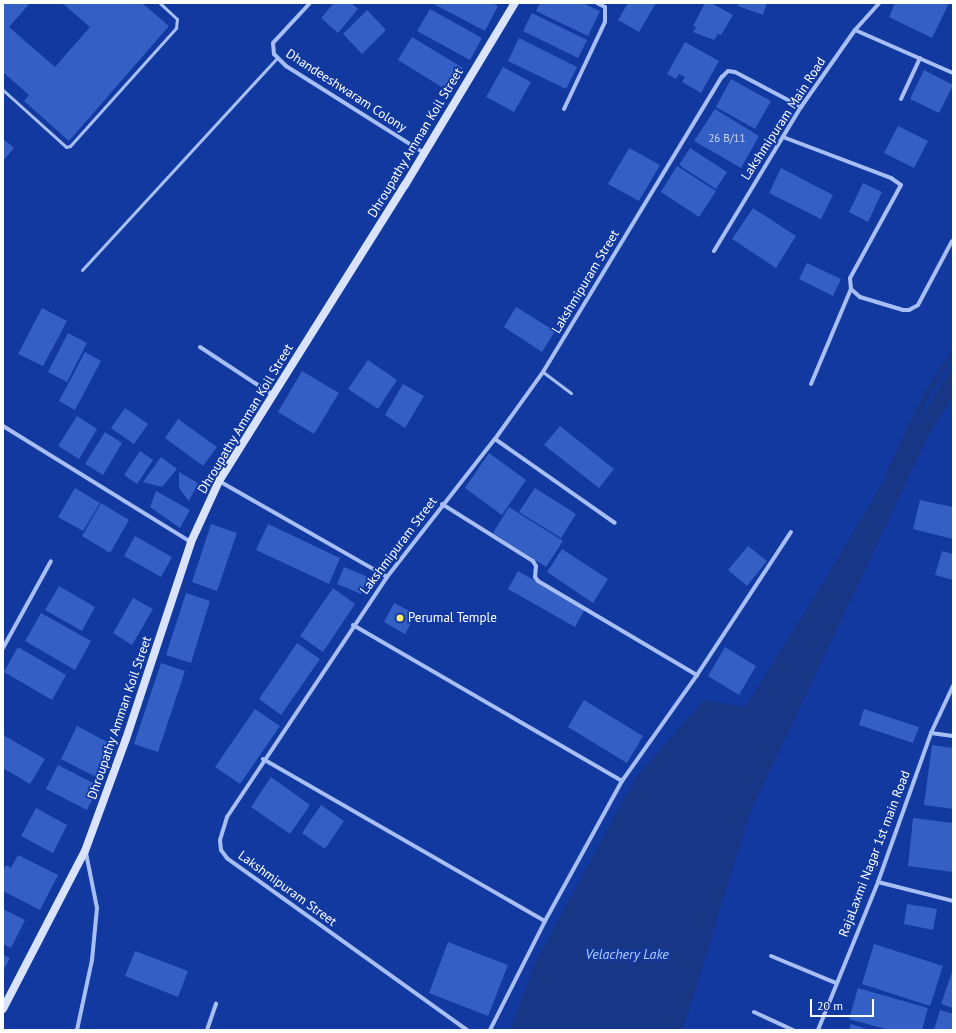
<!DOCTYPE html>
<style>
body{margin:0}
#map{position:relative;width:956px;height:1033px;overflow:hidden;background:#1139a0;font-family:"PT Sans",sans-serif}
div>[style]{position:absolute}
.water>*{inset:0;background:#183686}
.stream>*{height:6px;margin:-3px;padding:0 3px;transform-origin:3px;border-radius:3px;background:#183686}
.building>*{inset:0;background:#345fc5}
.lane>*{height:3px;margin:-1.5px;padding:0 1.5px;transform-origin:1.5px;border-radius:1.5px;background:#a8bff5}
.street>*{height:4px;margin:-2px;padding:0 2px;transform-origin:2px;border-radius:2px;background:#a8bff5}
.secondary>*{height:8px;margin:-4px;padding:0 4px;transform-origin:4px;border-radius:4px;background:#d9e3fe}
.dots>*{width:11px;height:11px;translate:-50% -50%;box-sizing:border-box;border:2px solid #1139a0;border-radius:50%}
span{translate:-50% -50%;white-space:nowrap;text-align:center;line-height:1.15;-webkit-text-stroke:3.5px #1139a0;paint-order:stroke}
.number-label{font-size:11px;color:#ccd7f0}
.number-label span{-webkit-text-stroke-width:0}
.street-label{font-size:13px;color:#fff}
.poi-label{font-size:13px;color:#fff}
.left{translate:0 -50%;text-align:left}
.water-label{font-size:14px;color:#b5cafb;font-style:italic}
.frame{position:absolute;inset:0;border:4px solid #fff;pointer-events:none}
.scale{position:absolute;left:810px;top:999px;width:64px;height:18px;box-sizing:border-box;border:2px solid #fff;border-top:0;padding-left:5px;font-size:12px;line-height:14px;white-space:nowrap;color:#fff;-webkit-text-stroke:3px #1139a0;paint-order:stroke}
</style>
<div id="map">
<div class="water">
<div style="clip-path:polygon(953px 364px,953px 397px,929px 434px,749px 815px,683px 1030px,510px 1030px,536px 961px,636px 777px,704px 700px,745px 707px,820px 588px)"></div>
</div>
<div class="stream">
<div style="left:889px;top:473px;width:88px;rotate:-64.3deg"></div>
<div style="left:927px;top:394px;width:49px;rotate:-57.6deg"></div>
</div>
<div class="building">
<div style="clip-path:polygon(3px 3px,30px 3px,9px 27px,55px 67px,90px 27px,62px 3px,142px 3px,169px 26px,69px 141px,24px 101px,29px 95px,3px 72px)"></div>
<div style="clip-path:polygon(334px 3px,351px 3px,358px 9px,338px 33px,321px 18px)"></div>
<div style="clip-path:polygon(432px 3px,492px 3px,498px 6px,485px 31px)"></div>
<div style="clip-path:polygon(540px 3px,583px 3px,600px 11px,588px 36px,536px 11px)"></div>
<div style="clip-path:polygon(628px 3px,656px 3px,639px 32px,618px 20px)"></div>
<div style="clip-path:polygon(705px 3px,711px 3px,733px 15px,721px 35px,718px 34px,714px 40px,693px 32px,696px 27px,693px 26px)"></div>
<div style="clip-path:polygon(739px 3px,767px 3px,763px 15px,738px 6px)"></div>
<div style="clip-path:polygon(895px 3px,949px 3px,932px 38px,889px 17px)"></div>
<div style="clip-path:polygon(430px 9px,482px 38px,470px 60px,417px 31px)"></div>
<div style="clip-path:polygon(367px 10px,386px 30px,362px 54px,343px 34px)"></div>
<div style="clip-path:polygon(532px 13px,587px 40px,578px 58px,523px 31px)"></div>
<div style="clip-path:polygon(412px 37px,463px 68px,448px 91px,398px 60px)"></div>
<div style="clip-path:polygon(519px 38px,577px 67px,566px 89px,508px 61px)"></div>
<div style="clip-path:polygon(685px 42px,719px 61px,701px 93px,682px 82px,685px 77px,679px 74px,676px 79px,667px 74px)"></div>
<div style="clip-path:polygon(503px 67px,531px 82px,514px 112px,486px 97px)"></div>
<div style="clip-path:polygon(924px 70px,953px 85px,939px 113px,910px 99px)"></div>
<div style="clip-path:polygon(731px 79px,771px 101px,755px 129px,716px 107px)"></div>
<div style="clip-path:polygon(715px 109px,759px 136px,741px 168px,694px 141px)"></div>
<div style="clip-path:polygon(898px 126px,928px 141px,914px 168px,884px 153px)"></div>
<div style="clip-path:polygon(3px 139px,14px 148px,3px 161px)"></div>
<div style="clip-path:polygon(629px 148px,660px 165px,639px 201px,608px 184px)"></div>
<div style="clip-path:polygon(690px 148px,727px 172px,716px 189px,679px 165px)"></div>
<div style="clip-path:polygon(677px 166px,716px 191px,699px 217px,661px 192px)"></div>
<div style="clip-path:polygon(781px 168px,833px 195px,821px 219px,769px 193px)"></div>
<div style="clip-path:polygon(863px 183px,882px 192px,868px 222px,849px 212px)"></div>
<div style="clip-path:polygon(753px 208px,796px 236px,776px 268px,732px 239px)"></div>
<div style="clip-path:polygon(807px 263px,841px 279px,833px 296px,799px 279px)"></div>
<div style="clip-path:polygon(516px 307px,555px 331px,542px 352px,504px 327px)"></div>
<div style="clip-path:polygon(42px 308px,67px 321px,43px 366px,18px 354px)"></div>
<div style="clip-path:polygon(68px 333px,87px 343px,67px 382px,48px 372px)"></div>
<div style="clip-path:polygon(85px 352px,101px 361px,75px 410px,59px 401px)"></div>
<div style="clip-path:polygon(368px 360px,397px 380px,378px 409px,348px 389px)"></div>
<div style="clip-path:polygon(302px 371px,339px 393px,314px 434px,278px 412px)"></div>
<div style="clip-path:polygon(403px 384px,424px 396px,405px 428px,385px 415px)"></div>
<div style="clip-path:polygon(125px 408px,148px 424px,134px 444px,111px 428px)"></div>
<div style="clip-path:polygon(77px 416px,97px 429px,79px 459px,58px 446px)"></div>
<div style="clip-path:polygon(178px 419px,217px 447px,203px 466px,165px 438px)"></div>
<div style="clip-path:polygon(560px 426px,614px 469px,599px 488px,544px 445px)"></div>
<div style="clip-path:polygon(105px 432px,122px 443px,103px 475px,85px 464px)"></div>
<div style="clip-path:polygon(140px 451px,153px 460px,137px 484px,124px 475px)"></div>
<div style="clip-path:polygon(489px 453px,526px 480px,502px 515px,465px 488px)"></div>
<div style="clip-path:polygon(161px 457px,177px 469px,162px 487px,143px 482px)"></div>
<div style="clip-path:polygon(179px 472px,198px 483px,189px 501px,179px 488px)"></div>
<div style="clip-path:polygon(75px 488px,100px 503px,83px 531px,58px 517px)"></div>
<div style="clip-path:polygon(535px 488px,576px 514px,561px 538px,519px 512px)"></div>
<div style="clip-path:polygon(156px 491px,190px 510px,180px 528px,150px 507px)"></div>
<div style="clip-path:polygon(920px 500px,953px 507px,953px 539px,913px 529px)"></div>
<div style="clip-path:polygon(101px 503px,129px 520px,110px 553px,82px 536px)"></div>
<div style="clip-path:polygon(509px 507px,563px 541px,546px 567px,493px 533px)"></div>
<div style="clip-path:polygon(211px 524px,237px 533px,217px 591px,192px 582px)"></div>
<div style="clip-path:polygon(268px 524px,340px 558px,329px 584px,256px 550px)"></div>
<div style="clip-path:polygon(135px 536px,172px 557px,161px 577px,124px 556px)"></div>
<div style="clip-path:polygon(748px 546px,767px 561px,747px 586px,728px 570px)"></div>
<div style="clip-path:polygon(562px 549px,608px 579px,593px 603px,547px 572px)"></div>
<div style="clip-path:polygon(942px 551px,953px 554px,953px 580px,935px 575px)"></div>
<div style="clip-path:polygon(344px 567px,368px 577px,361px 594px,337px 584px)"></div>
<div style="clip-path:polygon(518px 571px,585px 609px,575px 627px,508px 589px)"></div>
<div style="clip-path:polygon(59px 586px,95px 607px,82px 631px,45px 610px)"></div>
<div style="clip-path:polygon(333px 588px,355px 604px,323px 652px,300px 636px)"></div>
<div style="clip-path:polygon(186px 593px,210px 601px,191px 663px,166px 655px)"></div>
<div style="clip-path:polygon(133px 598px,153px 609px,132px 645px,113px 633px)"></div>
<div style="clip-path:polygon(394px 603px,416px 614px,405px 634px,384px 622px)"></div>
<div style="clip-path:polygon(41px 613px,91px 641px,75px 670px,25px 641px)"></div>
<div style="clip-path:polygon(297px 643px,320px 659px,281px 715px,259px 699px)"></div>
<div style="clip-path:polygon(18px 647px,66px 675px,52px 700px,4px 672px)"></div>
<div style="clip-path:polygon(725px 647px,756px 666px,739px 695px,708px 676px)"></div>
<div style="clip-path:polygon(161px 663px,185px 671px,158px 752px,134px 744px)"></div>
<div style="clip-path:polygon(584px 700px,643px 736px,627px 763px,568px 727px)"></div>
<div style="clip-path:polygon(255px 709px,280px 726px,240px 784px,215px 767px)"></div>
<div style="clip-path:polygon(864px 709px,919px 727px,913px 743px,859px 725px)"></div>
<div style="clip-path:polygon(77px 726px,113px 745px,96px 777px,61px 759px)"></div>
<div style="clip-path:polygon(3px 735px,45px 759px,30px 784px,3px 768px)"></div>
<div style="clip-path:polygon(932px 745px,953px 748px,953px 809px,924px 805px)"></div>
<div style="clip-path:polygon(58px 765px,99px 786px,87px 810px,46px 789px)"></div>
<div style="clip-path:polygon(271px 777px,310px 805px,290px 834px,251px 807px)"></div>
<div style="clip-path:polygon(321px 805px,344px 821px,325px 849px,302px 833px)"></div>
<div style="clip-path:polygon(36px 808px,67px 825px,53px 853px,21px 836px)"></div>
<div style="clip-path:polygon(913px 818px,953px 823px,953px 872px,908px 866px)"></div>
<div style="clip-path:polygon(18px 855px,58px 875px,40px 910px,3px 891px,3px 871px,6px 865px,11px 868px)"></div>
<div style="clip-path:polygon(907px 904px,937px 909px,933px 930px,904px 924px)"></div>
<div style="clip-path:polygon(3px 909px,25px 920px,11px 948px,3px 944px)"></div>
<div style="clip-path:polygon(448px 942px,508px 965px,488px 1016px,429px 993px)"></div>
<div style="clip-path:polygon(874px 944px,943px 966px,930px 1006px,862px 984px)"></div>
<div style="clip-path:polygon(135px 951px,188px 971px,178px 997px,125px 976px)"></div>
<div style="clip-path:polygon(3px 955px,10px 958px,3px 971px)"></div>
<div style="clip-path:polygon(952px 972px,953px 972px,953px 1008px,941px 1004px)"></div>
<div style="clip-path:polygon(858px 988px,928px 1008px,922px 1030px,889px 1030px,849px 1019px)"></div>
<div style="clip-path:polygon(940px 1010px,953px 1014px,953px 1030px,934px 1030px)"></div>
<div style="clip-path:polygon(851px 1024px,870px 1030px,849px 1030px)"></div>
</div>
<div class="lane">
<div style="left:3px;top:90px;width:85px;rotate:42.1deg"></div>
<div style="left:66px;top:147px;width:4px;rotate:-14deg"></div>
<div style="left:70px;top:146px;width:159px;rotate:-48.1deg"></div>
<div style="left:176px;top:28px;width:9px;rotate:-84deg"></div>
<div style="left:177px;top:19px;width:23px;rotate:-137deg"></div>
<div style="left:82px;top:270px;width:288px;rotate:-47.4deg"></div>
<div style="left:543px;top:372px;width:35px;rotate:37deg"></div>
</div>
<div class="street">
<div style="left:310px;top:3px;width:54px;rotate:132.8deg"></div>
<div style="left:273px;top:43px;width:11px;rotate:85deg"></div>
<div style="left:274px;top:54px;width:17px;rotate:45deg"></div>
<div style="left:286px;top:66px;width:163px;rotate:32.2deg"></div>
<div style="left:855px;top:30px;width:107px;rotate:23.7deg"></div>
<div style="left:901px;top:99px;width:45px;rotate:-65.1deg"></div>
<div style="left:564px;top:109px;width:96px;rotate:-64.8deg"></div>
<div style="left:605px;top:22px;width:15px;rotate:-90deg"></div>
<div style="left:605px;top:7px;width:9px;rotate:-153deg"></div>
<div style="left:783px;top:137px;width:116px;rotate:20.8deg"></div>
<div style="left:891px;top:178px;width:12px;rotate:35deg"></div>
<div style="left:901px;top:185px;width:106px;rotate:118.7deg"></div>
<div style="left:850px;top:278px;width:11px;rotate:85deg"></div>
<div style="left:851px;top:289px;width:12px;rotate:42deg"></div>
<div style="left:860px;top:297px;width:45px;rotate:16.8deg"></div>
<div style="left:903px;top:310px;width:6px"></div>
<div style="left:909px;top:310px;width:10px;rotate:-29deg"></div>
<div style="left:918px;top:305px;width:72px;rotate:-62deg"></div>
<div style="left:714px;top:251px;width:168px;rotate:-58.9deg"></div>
<div style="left:801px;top:107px;width:94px;rotate:-55deg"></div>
<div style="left:855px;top:30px;width:36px;rotate:-48deg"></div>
<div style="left:200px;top:347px;width:87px;rotate:33.3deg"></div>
<div style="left:811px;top:384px;width:103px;rotate:-67.2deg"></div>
<div style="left:3px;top:426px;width:221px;rotate:31.7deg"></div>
<div style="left:495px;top:439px;width:146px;rotate:35deg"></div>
<div style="left:219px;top:481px;width:193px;rotate:29.7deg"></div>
<div style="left:442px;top:504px;width:107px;rotate:32.1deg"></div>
<div style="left:533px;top:561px;width:6px;rotate:59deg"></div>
<div style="left:536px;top:566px;width:11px;rotate:95deg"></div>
<div style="left:535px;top:577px;width:5px;rotate:53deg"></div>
<div style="left:538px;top:581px;width:185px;rotate:30.6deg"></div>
<div style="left:353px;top:625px;width:311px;rotate:30.1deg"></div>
<div style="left:3px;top:648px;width:99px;rotate:-61.1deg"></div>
<div style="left:931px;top:733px;width:22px;rotate:8deg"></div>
<div style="left:263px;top:759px;width:325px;rotate:29.9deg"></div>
<div style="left:878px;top:882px;width:77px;rotate:14.2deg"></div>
<div style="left:771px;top:956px;width:70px;rotate:22.6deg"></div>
<div style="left:754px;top:1012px;width:43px;rotate:24.8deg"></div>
<div style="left:77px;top:1030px;width:72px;rotate:-77.9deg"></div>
<div style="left:92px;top:960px;width:52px;rotate:-84.5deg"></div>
<div style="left:97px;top:908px;width:56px;rotate:-101.3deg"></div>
<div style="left:207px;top:1030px;width:28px;rotate:-71deg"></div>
<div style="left:467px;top:1030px;width:295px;rotate:-144.4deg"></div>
<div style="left:227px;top:858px;width:10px;rotate:-127deg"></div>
<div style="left:221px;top:850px;width:10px;rotate:-96deg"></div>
<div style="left:220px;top:840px;width:24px;rotate:-73deg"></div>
<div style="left:227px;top:817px;width:288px;rotate:-56.3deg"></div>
<div style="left:387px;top:577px;width:175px;rotate:-52deg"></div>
<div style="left:495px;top:439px;width:82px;rotate:-54.4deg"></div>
<div style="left:543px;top:372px;width:345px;rotate:-58.8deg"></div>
<div style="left:722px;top:77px;width:8px;rotate:-45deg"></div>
<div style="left:728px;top:71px;width:7px;rotate:8deg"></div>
<div style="left:735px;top:72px;width:75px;rotate:27.9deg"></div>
<div style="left:490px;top:1030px;width:122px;rotate:-63.2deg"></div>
<div style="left:545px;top:921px;width:160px;rotate:-61.2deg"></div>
<div style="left:622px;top:781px;width:130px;rotate:-54.7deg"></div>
<div style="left:697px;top:675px;width:171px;rotate:-56.7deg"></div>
<div style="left:818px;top:1030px;width:160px;rotate:-67.9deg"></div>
<div style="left:878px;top:882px;width:158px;rotate:-70.4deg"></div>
<div style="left:931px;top:733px;width:52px;rotate:-64.9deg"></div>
</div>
<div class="secondary">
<div style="left:3px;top:1009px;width:178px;rotate:-62.6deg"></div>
<div style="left:85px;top:851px;width:119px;rotate:-69.9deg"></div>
<div style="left:126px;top:739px;width:207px;rotate:-71.7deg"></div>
<div style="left:191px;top:542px;width:67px;rotate:-65.3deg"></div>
<div style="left:219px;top:481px;width:350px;rotate:-57.9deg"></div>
<div style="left:405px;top:185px;width:213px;rotate:-58.9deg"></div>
</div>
<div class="dots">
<div style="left:400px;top:618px;background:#ffeb6d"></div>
</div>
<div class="number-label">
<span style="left:727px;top:138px">26 B/11</span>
</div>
<div class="street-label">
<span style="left:346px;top:91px;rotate:33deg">Dhandeeshwaram Colony</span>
<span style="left:784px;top:119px;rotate:-57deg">Lakshmipuram Main Road</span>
<span style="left:416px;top:143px;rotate:-59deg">Dhroupathy Amman Koil Street</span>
<span style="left:586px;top:282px;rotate:-59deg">Lakshmipuram Street</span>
<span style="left:246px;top:419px;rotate:-59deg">Dhroupathy Amman Koil Street</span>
<span style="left:399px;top:546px;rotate:-53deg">Lakshmipuram Street</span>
<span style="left:120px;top:718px;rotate:-71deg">Dhroupathy Amman Koil Street</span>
<span style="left:875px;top:854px;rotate:-69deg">RajaLaxmi Nagar 1st main Road</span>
<span style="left:287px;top:889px;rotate:36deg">Lakshmipuram Street</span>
</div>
<div class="poi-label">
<span class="left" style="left:408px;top:618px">Perumal Temple</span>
</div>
<div class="water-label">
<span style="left:627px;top:954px">Velachery Lake</span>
</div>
<div class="frame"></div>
<div class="scale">20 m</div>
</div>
